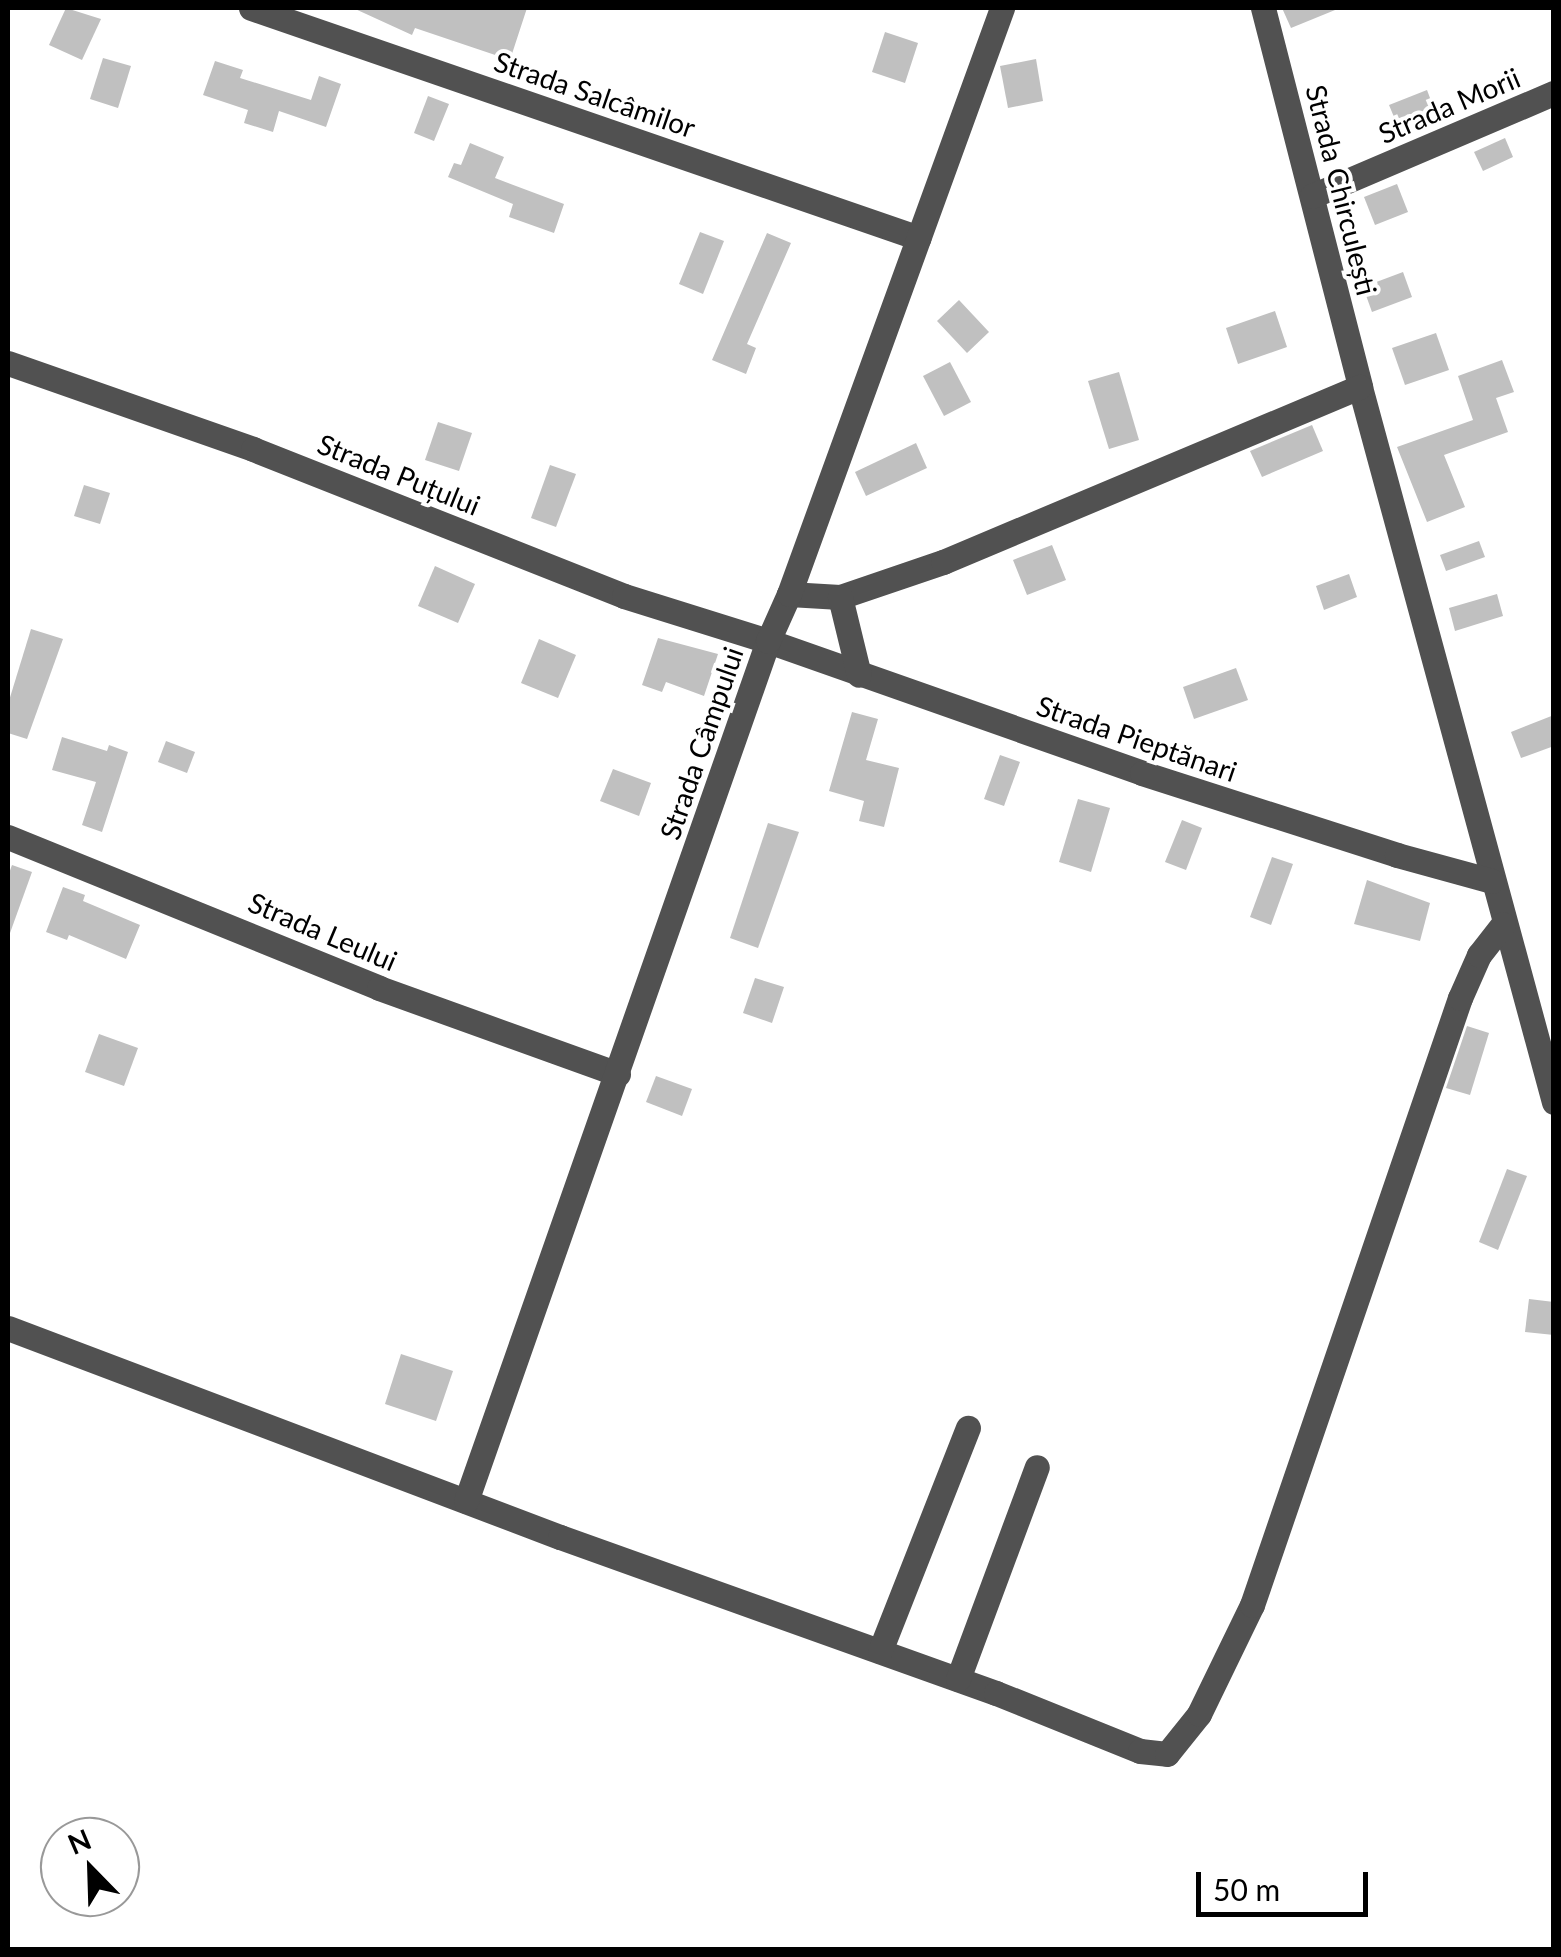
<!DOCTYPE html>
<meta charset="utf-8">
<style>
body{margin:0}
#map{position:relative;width:1561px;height:1957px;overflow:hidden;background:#fff;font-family:Lato,sans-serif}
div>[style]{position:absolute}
.building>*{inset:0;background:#c0c0c0}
.minor>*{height:25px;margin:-12.5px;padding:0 12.5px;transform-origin:12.5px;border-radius:12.5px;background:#515151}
span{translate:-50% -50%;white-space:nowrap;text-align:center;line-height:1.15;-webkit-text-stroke:8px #fff;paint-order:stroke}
.street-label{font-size:28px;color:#000}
.frame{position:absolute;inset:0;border:10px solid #000;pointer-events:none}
.north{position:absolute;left:40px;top:1817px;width:100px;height:100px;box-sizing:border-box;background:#fff;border:2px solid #999;border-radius:50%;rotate:337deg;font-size:28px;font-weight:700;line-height:40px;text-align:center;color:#000}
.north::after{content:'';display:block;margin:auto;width:35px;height:45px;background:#000;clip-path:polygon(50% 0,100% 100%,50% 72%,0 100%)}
.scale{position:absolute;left:1196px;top:1872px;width:172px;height:45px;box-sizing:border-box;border:5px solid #000;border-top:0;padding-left:12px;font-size:30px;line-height:35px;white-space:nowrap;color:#000;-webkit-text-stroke:8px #fff;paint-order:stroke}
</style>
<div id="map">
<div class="building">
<div style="clip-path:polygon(66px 8px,101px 19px,82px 60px,49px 45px)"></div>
<div style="clip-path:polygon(353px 8px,527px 8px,510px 60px,415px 28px,412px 35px)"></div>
<div style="clip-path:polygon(1282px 8px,1340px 8px,1291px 28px)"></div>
<div style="clip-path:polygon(885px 32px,918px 43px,905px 83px,872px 72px)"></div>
<div style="clip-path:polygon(103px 58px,131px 66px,118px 108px,90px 99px)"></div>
<div style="clip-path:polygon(1036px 59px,1043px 101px,1008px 108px,1000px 66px)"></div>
<div style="clip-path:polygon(215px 61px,243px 70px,240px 78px,311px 100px,319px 76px,341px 84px,326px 127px,279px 111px,273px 132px,244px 123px,248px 110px,203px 95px)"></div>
<div style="clip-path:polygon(1427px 90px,1436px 114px,1399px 129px,1389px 105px)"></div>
<div style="clip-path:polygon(428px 96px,449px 104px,434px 141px,414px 133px)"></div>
<div style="clip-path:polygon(1505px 138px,1513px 157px,1483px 171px,1474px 152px)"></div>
<div style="clip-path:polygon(470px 143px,504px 157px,495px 178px,564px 204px,554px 233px,509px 217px,513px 204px,448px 177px,454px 163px,461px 165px)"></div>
<div style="clip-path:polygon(1397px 184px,1408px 212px,1375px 225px,1364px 197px)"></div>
<div style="clip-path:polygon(700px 232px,724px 241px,703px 294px,679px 284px)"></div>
<div style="clip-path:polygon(767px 233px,791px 243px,747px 344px,756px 348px,746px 374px,712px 360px)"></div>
<div style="clip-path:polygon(1403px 272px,1412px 297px,1372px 312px,1363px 287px)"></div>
<div style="clip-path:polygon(959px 300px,989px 332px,967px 353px,937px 321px)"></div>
<div style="clip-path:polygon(1275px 311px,1287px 347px,1238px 364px,1226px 328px)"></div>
<div style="clip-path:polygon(1436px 333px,1449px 370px,1405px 385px,1392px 348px)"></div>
<div style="clip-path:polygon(1502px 360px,1514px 392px,1496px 398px,1508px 432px,1444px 455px,1465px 507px,1427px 522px,1397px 447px,1473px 420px,1458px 376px)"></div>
<div style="clip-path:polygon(950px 362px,971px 402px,944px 416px,923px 376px)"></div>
<div style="clip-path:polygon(1119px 372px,1139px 440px,1109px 449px,1088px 381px)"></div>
<div style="clip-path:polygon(438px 422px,472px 433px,459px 471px,425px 460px)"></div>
<div style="clip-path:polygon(1312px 425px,1323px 451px,1262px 477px,1250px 451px)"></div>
<div style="clip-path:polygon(916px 443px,927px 468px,866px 496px,855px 472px)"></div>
<div style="clip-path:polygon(550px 465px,576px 474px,556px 527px,531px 518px)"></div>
<div style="clip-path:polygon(84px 485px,110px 493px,100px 524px,74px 516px)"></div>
<div style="clip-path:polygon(1479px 541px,1485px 557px,1446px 571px,1440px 555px)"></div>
<div style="clip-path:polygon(1052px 545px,1066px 580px,1027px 595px,1013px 560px)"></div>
<div style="clip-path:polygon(435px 566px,475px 584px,458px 623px,418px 606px)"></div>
<div style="clip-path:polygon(1349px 574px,1357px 597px,1324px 610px,1316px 586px)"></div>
<div style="clip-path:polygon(1497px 594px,1503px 616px,1455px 631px,1449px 608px)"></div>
<div style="clip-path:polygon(31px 629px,63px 639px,27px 739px,8px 733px,8px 704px)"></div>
<div style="clip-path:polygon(658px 638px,718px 654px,704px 696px,666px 682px,662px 692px,642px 685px)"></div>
<div style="clip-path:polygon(539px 639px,576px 655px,558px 698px,521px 683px)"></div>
<div style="clip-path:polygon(1236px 668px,1248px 700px,1194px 719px,1183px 687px)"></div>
<div style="clip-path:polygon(852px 712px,878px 719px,866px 760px,899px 768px,884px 827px,859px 821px,864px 801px,829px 791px)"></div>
<div style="clip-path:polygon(1554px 715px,1554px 746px,1521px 758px,1511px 732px)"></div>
<div style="clip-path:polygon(62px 737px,107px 751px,109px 745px,128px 752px,102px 832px,82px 825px,96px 782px,52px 770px)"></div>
<div style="clip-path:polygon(166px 741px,195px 752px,187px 773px,158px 762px)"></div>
<div style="clip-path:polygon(1000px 755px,1020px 762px,1004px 806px,984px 799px)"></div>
<div style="clip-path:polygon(613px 769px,651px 783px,639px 816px,600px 801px)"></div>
<div style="clip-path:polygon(1078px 799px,1110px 808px,1091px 872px,1059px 862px)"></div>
<div style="clip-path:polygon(1182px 820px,1202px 828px,1186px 870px,1165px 862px)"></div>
<div style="clip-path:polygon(768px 823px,799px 832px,758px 948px,730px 938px)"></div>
<div style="clip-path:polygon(1272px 857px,1293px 864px,1271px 925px,1250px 917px)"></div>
<div style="clip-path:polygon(12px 865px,32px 872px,10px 933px,8px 876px)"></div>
<div style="clip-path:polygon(1367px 880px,1430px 903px,1420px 941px,1354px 924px)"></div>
<div style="clip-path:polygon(63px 887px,85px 895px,83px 901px,140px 925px,126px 959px,69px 935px,67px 940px,46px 932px)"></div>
<div style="clip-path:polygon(755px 978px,784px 987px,772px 1023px,743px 1013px)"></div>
<div style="clip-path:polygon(1467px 1026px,1489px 1033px,1470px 1095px,1446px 1088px)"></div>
<div style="clip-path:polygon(99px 1034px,138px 1048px,124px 1086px,85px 1072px)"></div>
<div style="clip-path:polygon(656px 1076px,692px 1089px,682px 1116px,646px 1102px)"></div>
<div style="clip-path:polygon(1507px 1169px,1527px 1176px,1498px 1250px,1479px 1242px)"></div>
<div style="clip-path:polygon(1529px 1299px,1554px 1302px,1554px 1335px,1525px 1332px)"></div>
<div style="clip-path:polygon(401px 1354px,453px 1371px,436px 1421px,385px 1404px)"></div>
</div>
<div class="minor">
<div style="left:251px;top:8px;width:706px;rotate:19deg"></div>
<div style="left:1263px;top:8px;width:391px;rotate:75.6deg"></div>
<div style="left:1360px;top:387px;width:741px;rotate:74.82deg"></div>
<div style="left:1312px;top:196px;width:263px;rotate:-23.1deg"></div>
<div style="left:8px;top:363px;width:260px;rotate:19.3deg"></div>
<div style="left:253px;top:449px;width:399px;rotate:21.6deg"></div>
<div style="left:624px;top:596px;width:151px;rotate:17.4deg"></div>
<div style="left:768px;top:641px;width:397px;rotate:19.4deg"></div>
<div style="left:1142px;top:773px;width:268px;rotate:17.8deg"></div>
<div style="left:1397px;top:855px;width:98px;rotate:15.3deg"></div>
<div style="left:789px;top:594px;width:51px;rotate:3.4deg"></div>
<div style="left:840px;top:597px;width:109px;rotate:-18.8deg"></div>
<div style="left:943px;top:562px;width:452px;rotate:-22.8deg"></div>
<div style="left:840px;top:597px;width:80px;rotate:76.3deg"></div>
<div style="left:8px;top:837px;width:401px;rotate:22.1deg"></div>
<div style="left:379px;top:988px;width:254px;rotate:19.8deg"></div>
<div style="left:8px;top:1328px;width:590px;rotate:20.74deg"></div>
<div style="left:560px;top:1537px;width:463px;rotate:19.7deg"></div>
<div style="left:996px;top:1693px;width:155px;rotate:21.9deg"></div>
<div style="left:1140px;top:1751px;width:27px;rotate:6deg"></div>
<div style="left:1167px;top:1754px;width:51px;rotate:-51.3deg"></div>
<div style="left:1199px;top:1714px;width:121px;rotate:-64.1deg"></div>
<div style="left:1252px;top:1605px;width:642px;rotate:-71.09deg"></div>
<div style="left:1460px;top:998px;width:47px;rotate:-66.2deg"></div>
<div style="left:1479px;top:955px;width:39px;rotate:-52deg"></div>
<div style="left:466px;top:1501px;width:911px;rotate:-70.65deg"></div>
<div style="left:768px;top:641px;width:51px;rotate:-65.9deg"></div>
<div style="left:789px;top:594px;width:624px;rotate:-70.02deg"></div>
<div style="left:880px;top:1651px;width:240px;rotate:-68.5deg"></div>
<div style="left:958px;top:1679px;width:226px;rotate:-69.6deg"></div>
</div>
<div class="street-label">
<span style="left:595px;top:94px;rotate:19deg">Strada Salcâmilor</span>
<span style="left:1449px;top:105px;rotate:-23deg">Strada Morii</span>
<span style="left:1342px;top:190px;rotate:76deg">Strada Chirculești</span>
<span style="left:399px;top:474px;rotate:22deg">Strada Puțului</span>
<span style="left:1137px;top:738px;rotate:19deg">Strada Pieptănari</span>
<span style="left:701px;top:743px;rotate:-71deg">Strada Câmpului</span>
<span style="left:323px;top:931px;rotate:23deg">Strada Leului</span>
</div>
<div class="frame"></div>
<div class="north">N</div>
<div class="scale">50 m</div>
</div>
